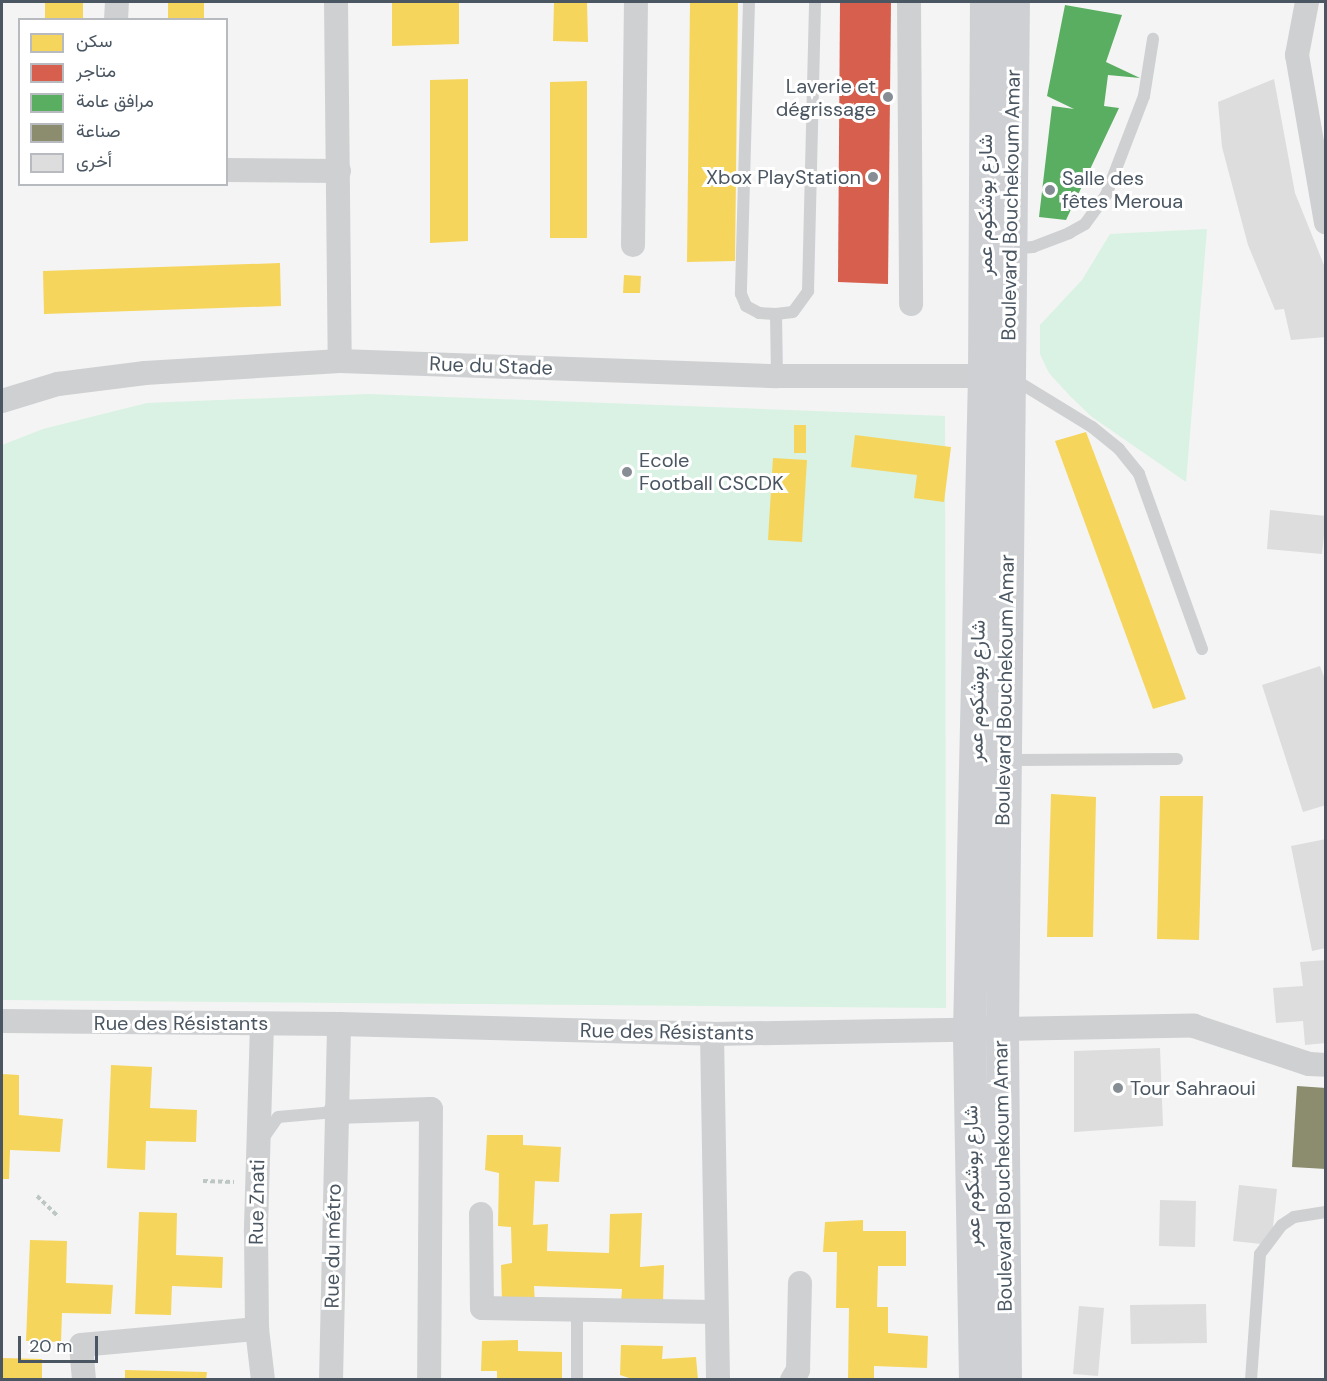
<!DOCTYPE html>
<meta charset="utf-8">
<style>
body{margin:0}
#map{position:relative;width:1327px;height:1381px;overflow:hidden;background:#f4f4f4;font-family:"DM Sans",Vazirmatn,sans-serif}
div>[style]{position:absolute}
.green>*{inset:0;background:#d9f2e3}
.homes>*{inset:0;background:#f6d55c}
.shops>*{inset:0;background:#d6604d}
.public>*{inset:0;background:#5aae61}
.industry>*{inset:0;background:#8c8c6e}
.building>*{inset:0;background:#ddddde}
.path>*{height:4px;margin-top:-2px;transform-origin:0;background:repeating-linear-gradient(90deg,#bcc7c4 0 4.5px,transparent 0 7.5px)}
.lane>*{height:12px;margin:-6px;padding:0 6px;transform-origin:6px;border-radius:6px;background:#ced0d2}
.street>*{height:24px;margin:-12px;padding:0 12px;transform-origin:12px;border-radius:12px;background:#ced0d2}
.secondary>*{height:33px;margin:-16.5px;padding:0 16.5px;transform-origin:16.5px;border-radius:16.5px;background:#ced0d4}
.dots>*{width:16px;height:16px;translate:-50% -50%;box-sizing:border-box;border:3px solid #fff;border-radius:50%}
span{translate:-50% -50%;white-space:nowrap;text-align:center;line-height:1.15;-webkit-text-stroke:6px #fff;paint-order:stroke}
.poi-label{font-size:20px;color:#4a5661}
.right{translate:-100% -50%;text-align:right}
.left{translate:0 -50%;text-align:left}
.street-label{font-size:20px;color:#4a5661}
.frame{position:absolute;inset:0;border:3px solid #4a5661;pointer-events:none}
.legend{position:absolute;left:18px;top:18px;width:210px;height:168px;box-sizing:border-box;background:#fff;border:2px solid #b7bbc0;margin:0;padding:8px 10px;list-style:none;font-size:18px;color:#4a5661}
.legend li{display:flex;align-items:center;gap:12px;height:30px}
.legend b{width:30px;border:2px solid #b7bbc0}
.scale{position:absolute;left:18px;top:1336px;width:80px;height:27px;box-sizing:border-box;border:3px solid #4a5661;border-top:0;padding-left:8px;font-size:18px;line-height:21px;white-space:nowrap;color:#4a5661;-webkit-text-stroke:4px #fff;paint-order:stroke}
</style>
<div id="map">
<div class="green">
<div style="clip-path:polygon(1207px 229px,1186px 482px,1092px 417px,1070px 396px,1049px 373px,1040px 354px,1040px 325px,1082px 280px,1110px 234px)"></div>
<div style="clip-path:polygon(368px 394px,945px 416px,946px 1008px,2px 1000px,2px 445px,43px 429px,147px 403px)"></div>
</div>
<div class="homes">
<div style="clip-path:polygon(45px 2px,83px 2px,83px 20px,45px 20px)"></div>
<div style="clip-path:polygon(168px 2px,204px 2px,204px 20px,168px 20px)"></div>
<div style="clip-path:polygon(392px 2px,459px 2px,459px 44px,392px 46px)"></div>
<div style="clip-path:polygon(554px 2px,587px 2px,588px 42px,553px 41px)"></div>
<div style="clip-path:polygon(690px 2px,738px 2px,735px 261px,687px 262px)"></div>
<div style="clip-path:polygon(468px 79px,468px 241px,430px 243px,430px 80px)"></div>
<div style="clip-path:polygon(587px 81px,587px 238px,550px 238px,550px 82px)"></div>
<div style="clip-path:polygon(280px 263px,281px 306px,44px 314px,43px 271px)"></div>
<div style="clip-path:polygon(624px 275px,641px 276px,640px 293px,623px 293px)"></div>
<div style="clip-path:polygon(794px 425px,806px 425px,806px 453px,794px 453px)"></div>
<div style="clip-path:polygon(1086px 432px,1135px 561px,1186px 699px,1153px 709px,1055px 441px)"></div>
<div style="clip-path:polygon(855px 435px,951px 447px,944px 502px,914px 498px,917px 475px,851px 467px)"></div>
<div style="clip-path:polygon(773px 458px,807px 460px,802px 542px,768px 540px)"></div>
<div style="clip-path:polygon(1051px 794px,1096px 797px,1093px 937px,1047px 937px)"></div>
<div style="clip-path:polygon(1160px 796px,1203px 796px,1199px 940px,1157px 939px)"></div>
<div style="clip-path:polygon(111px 1065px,152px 1067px,150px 1108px,197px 1110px,196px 1142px,146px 1141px,145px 1170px,107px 1168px)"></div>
<div style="clip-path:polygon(2px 1074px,19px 1075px,19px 1115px,63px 1119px,60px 1152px,10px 1150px,9px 1179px,2px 1179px)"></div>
<div style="clip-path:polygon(487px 1135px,523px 1135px,523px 1145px,561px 1147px,559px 1182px,535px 1181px,533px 1225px,548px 1224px,547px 1251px,609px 1253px,610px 1214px,642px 1213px,640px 1267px,664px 1265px,663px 1303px,621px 1303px,622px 1289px,534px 1286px,535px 1304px,502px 1303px,501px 1265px,512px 1263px,511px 1227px,498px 1226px,499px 1173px,485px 1170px)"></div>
<div style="clip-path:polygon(139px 1212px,177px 1213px,176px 1255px,223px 1257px,222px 1288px,172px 1286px,171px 1315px,135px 1314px)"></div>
<div style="clip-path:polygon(863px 1220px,863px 1231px,906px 1231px,906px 1266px,878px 1266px,877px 1307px,888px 1307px,888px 1333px,928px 1336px,927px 1368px,874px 1366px,874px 1380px,848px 1380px,849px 1308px,836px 1308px,837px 1252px,823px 1252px,825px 1222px)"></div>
<div style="clip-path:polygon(30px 1240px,67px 1241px,66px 1283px,113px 1285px,111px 1314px,62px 1313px,61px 1342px,26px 1341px)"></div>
<div style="clip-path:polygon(518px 1340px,518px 1351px,562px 1352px,562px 1380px,497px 1380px,497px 1371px,481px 1371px,482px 1341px)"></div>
<div style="clip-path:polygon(621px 1345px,663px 1346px,662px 1359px,696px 1357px,698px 1380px,635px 1380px,620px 1375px)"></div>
<div style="clip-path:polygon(2px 1358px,42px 1359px,42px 1380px,2px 1380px)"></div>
<div style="clip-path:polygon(125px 1370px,207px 1372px,206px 1380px,125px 1380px)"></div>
</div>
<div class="shops">
<div style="clip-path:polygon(840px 2px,891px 2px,888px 284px,838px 282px)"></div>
</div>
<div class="public">
<div style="clip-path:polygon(1065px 5px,1122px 15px,1106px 62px,1140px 78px,1108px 75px,1104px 106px,1119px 108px,1066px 220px,1039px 217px,1052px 106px,1074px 109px,1047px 96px)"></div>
</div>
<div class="industry">
<div style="clip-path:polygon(1297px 1086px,1326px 1088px,1326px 1169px,1292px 1167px)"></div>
</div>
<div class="building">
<div style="clip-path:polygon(1274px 79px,1295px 193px,1326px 270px,1326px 337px,1291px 340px,1284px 309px,1275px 310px,1248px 245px,1222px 147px,1218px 102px)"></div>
<div style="clip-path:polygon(1270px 510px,1326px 516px,1322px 554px,1267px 549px)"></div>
<div style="clip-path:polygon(1320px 666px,1326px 682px,1326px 805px,1303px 812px,1262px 685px)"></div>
<div style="clip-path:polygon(1326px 839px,1326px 948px,1312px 951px,1291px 846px)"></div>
<div style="clip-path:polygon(1326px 960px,1326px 1043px,1305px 1045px,1303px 1021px,1276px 1023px,1273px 988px,1303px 986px,1300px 962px)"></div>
<div style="clip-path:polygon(1160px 1048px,1163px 1126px,1074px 1132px,1074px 1051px)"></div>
<div style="clip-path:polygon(1239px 1185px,1277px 1189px,1271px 1245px,1233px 1241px)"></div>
<div style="clip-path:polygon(1160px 1200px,1196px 1201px,1195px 1247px,1159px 1246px)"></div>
<div style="clip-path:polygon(1206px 1304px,1207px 1343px,1131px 1344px,1130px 1305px)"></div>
<div style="clip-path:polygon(1079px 1306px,1104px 1308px,1098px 1376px,1073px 1374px)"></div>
</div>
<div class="path">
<div style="left:203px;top:1181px;width:31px;rotate:2deg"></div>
<div style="left:37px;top:1196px;width:30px;rotate:44deg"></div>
</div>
<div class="lane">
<div style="left:749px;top:2px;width:292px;rotate:91.6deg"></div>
<div style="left:741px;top:294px;width:13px;rotate:67deg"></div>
<div style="left:746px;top:306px;width:15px;rotate:28deg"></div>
<div style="left:759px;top:313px;width:17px;rotate:3deg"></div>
<div style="left:776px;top:314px;width:17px;rotate:-7deg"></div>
<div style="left:793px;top:312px;width:26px;rotate:-54deg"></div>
<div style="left:808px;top:291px;width:289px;rotate:-88.6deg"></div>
<div style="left:1011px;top:249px;width:22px;rotate:-5deg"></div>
<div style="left:1033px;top:247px;width:39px;rotate:-21deg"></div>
<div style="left:1069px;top:233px;width:18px;rotate:-29deg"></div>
<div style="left:1085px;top:224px;width:36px;rotate:-54deg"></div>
<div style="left:1106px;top:195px;width:106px;rotate:-69deg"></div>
<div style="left:1144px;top:96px;width:58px;rotate:-81deg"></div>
<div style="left:776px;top:314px;width:62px;rotate:89.1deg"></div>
<div style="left:1012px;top:378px;width:94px;rotate:31.5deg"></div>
<div style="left:1092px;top:427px;width:35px;rotate:39deg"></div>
<div style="left:1119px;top:449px;width:32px;rotate:51deg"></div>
<div style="left:1139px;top:474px;width:186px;rotate:70.2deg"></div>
<div style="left:1007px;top:760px;width:170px;rotate:-0.3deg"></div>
<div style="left:264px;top:1137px;width:24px;rotate:-55deg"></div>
<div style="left:278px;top:1117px;width:57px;rotate:-5deg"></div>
<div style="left:577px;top:1380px;width:71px;rotate:-90deg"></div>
<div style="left:1251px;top:1380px;width:126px;rotate:-85.9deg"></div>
<div style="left:1260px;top:1254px;width:36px;rotate:-53deg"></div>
<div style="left:1282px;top:1225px;width:14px;rotate:-34deg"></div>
<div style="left:1294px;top:1217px;width:32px;rotate:-9deg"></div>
</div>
<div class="street">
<div style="left:336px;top:2px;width:359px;rotate:89.4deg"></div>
<div style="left:909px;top:2px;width:302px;rotate:89.6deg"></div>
<div style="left:1307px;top:2px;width:54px;rotate:100.7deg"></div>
<div style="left:1297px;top:55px;width:170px;rotate:80.2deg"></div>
<div style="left:116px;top:20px;width:18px;rotate:-87deg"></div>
<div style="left:226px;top:170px;width:113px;rotate:0.5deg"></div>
<div style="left:633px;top:245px;width:243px;rotate:-89.3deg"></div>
<div style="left:2px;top:401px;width:59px;rotate:-16.9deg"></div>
<div style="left:58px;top:384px;width:88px;rotate:-7.2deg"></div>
<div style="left:145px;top:373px;width:195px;rotate:-3.5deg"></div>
<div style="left:340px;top:361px;width:437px;rotate:2deg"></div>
<div style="left:777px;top:376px;width:223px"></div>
<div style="left:2px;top:1021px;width:337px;rotate:0.5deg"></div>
<div style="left:339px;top:1024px;width:373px;rotate:1.5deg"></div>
<div style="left:712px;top:1034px;width:482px;rotate:-1deg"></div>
<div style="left:1194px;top:1026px;width:121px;rotate:18.3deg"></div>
<div style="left:1309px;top:1064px;width:17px;rotate:3deg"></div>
<div style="left:262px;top:1024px;width:208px;rotate:91.7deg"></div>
<div style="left:256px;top:1232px;width:97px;rotate:89.4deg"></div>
<div style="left:257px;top:1329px;width:51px;rotate:83.3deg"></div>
<div style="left:712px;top:1034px;width:346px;rotate:89deg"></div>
<div style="left:335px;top:1112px;width:96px;rotate:-1.8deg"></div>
<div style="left:431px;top:1109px;width:271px;rotate:90.4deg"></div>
<div style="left:481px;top:1214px;width:94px;rotate:89.4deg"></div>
<div style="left:482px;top:1308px;width:232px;rotate:1deg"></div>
<div style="left:84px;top:1380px;width:35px;rotate:-95deg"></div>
<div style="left:81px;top:1345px;width:177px;rotate:-5.2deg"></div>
<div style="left:331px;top:1380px;width:356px;rotate:-88.7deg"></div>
<div style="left:792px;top:1380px;width:12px;rotate:-59deg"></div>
<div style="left:798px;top:1370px;width:87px;rotate:-88.7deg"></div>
</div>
<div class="secondary">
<div style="left:975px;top:1380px;width:349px;rotate:-91deg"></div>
<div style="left:969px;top:1031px;width:655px;rotate:-88.69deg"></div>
<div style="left:984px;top:376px;width:374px;rotate:-89.7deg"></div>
<div style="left:1005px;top:1380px;width:349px;rotate:-90.5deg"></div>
<div style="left:1002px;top:1031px;width:1029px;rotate:-89.39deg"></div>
</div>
<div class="dots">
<div style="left:888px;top:97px;background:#868d94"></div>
<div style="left:873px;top:177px;background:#868d94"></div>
<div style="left:1050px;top:190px;background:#868d94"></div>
<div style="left:627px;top:472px;background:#868d94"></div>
<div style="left:1118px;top:1088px;background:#868d94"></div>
</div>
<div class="poi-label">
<span class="right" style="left:876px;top:98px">Laverie et<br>dégrissage</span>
<span class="right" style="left:861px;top:177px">Xbox PlayStation</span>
<span class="left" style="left:1062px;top:190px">Salle des<br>fêtes Meroua</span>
<span class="left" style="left:639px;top:472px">Ecole<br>Football CSCDK</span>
<span class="left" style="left:1130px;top:1088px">Tour Sahraoui</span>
</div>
<div class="street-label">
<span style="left:985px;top:205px;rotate:-90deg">شارع بوشكوم عمر</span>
<span style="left:1011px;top:205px;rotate:-89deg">Boulevard Bouchekoum Amar</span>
<span style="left:491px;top:366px;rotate:2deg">Rue du Stade</span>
<span style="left:1005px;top:690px;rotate:-89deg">Boulevard Bouchekoum Amar</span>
<span style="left:977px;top:691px;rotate:-89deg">شارع بوشكوم عمر</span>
<span style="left:181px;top:1023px">Rue des Résistants</span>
<span style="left:667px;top:1032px;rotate:1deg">Rue des Résistants</span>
<span style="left:972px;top:1176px;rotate:-91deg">شارع بوشكوم عمر</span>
<span style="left:1003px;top:1176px;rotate:-91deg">Boulevard Bouchekoum Amar</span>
<span style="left:257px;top:1202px;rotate:-89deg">Rue Znati</span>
<span style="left:333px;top:1246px;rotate:-89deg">Rue du métro</span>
</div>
<div class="frame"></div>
<ul class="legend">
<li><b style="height:16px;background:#f6d55c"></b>سكن</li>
<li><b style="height:16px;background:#d6604d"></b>متاجر</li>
<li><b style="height:16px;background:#5aae61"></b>مرافق عامة</li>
<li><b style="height:16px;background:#8c8c6e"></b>صناعة</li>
<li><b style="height:16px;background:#ddddde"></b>أخرى</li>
</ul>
<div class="scale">20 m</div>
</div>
